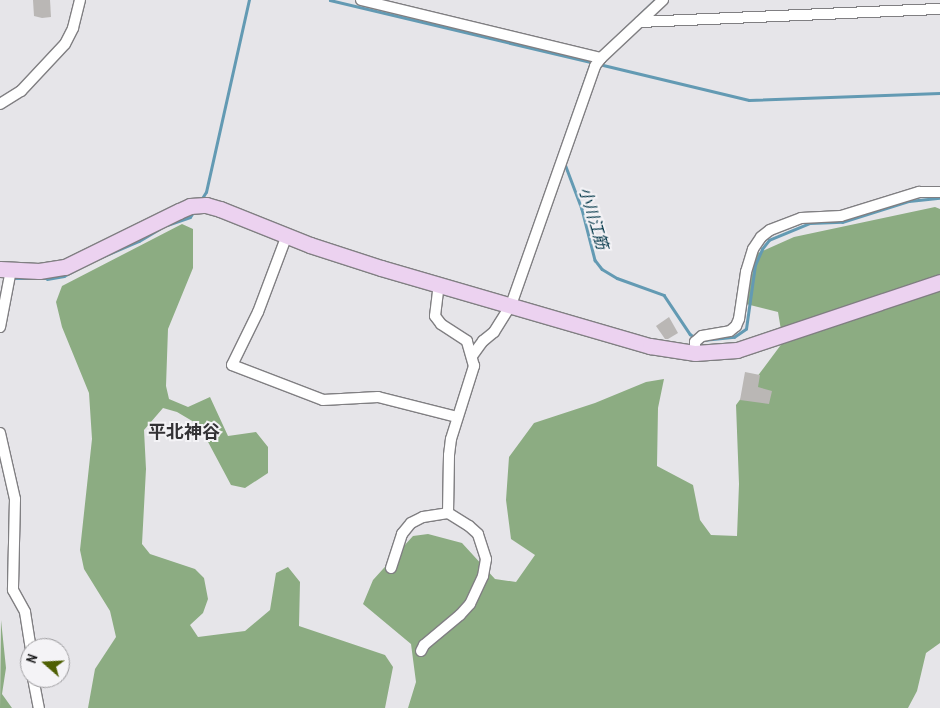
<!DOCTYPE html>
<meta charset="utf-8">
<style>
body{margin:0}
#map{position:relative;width:940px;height:708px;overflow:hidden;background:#e6e5e9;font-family:"Archivo Narrow","Noto Sans JP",sans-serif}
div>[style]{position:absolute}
.forest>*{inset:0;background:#8cac82}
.stream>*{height:2.5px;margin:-1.25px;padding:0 1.25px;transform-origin:1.25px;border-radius:1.25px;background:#639ab3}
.building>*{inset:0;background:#bab7b5}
.roads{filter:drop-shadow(1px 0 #807f82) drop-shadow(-1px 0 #807f82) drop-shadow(0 1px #807f82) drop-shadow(0 -1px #807f82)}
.street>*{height:10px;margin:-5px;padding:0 5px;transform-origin:5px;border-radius:5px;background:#fff}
.secondary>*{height:15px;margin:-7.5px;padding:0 7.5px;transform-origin:7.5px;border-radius:7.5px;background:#ecd2f0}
span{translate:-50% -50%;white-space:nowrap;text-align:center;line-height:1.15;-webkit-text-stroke:4px #f4f3f6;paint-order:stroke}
.water-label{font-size:16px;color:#003547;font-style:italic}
.quarter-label{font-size:18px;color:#333235;font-weight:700}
.north{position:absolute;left:20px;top:638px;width:50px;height:50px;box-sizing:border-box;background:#f4f3f6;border:1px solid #9c9b9e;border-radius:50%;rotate:289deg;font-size:14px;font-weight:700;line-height:20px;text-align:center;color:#181819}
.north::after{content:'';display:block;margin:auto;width:18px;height:22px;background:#4e5f03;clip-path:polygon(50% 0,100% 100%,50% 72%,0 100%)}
</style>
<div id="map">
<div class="forest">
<div style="clip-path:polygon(935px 207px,940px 209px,940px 643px,926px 653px,917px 691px,908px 708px,408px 708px,416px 682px,411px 644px,363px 604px,373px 580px,413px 536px,428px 534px,462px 543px,495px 579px,516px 582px,535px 555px,511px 539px,506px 500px,509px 457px,534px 423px,595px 403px,646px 382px,664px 379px,658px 408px,657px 466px,693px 485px,700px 520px,711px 535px,737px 536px,739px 484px,736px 405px,783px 342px,778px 312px,746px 304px,756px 254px,794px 237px)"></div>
<div style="clip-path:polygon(182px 224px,193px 229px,193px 268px,168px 329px,166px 386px,169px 399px,188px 407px,210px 397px,228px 436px,256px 432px,268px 447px,268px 473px,245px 488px,231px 485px,199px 425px,177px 412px,163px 408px,144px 430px,146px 469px,142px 544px,150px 554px,195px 569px,204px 578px,208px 599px,203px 613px,190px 625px,198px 637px,245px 631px,270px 610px,276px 573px,288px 567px,300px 582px,299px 626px,385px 655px,393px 667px,385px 708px,88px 708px,95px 669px,116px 637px,110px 611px,84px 569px,80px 550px,92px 439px,89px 393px,62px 327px,56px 302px,62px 286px)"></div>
<div style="clip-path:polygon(1px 620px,6px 668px,2px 694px,12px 708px,0 708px)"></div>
</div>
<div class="stream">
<div style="left:330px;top:0;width:271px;rotate:13.4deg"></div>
<div style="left:611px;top:42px;width:61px;rotate:-43.7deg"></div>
<div style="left:599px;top:64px;width:154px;rotate:13.5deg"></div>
<div style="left:749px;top:100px;width:191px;rotate:-2.1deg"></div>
<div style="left:560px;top:152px;width:92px;rotate:-71deg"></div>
<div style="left:565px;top:164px;width:48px;rotate:69.3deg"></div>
<div style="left:582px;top:209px;width:53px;rotate:75.7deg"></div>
<div style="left:595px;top:260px;width:11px;rotate:52deg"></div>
<div style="left:602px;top:269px;width:17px;rotate:31deg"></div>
<div style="left:617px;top:278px;width:50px;rotate:19.9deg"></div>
<div style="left:664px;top:295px;width:47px;rotate:56.3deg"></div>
<div style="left:690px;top:334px;width:7px;rotate:34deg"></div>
<div style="left:201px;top:200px;width:9px;rotate:-58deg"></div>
<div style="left:206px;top:192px;width:197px;rotate:-77.4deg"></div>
<div style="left:167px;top:225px;width:24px;rotate:-19deg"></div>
<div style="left:190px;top:217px;width:7px;rotate:-56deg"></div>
<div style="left:99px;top:258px;width:43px;rotate:-23deg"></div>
<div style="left:139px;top:241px;width:23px;rotate:-31deg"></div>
<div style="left:11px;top:279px;width:36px"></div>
<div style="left:47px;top:279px;width:17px;rotate:-10deg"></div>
<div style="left:64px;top:276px;width:17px;rotate:-28deg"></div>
<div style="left:703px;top:340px;width:31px;rotate:-6deg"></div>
<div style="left:734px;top:337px;width:14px;rotate:-34deg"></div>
<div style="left:746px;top:329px;width:65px;rotate:-82deg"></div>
<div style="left:755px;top:265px;width:17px;rotate:-66deg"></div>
<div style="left:762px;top:249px;width:11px;rotate:-52deg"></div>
<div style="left:769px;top:240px;width:44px;rotate:-22.5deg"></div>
<div style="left:810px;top:223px;width:32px;rotate:-2deg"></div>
<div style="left:842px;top:222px;width:70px;rotate:-17.4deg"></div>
<div style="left:909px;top:201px;width:31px;rotate:-6deg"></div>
</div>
<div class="building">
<div style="clip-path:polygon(33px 0,50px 0,51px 17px,42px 18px,34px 16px)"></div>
<div style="clip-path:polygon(669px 317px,678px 333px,668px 339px,665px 339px,656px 326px)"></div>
<div style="clip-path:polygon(745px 372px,760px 375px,758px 387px,772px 391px,769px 404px,740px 400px)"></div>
</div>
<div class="roads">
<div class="street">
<div style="left:361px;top:0;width:247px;rotate:13.6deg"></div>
<div style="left:601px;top:58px;width:85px;rotate:-43.1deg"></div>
<div style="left:640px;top:22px;width:300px;rotate:-2.5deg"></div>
<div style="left:0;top:104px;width:25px;rotate:-32deg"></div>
<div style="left:21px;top:91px;width:64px;rotate:-46.9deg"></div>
<div style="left:65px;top:44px;width:18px;rotate:-63deg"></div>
<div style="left:73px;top:28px;width:29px;rotate:-76deg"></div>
<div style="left:287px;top:235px;width:82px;rotate:110.6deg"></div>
<div style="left:258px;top:312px;width:59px;rotate:116.1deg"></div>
<div style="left:232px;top:365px;width:97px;rotate:21deg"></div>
<div style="left:323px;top:400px;width:55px;rotate:-3.1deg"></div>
<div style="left:378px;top:397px;width:81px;rotate:14.2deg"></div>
<div style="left:0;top:327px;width:58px;rotate:-79.1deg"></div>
<div style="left:695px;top:353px;width:11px;rotate:-90deg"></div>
<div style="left:695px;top:342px;width:9px;rotate:-41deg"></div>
<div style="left:702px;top:336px;width:28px;rotate:-10deg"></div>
<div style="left:730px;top:331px;width:8px;rotate:-40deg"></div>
<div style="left:736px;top:326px;width:8px;rotate:-67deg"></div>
<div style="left:739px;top:319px;width:48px;rotate:-81.5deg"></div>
<div style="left:746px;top:272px;width:24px;rotate:-73deg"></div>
<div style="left:753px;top:249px;width:14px;rotate:-56deg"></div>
<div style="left:761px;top:237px;width:11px;rotate:-38deg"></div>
<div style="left:770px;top:230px;width:33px;rotate:-21deg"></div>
<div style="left:801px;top:218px;width:40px;rotate:-2.9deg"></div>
<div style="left:841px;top:216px;width:82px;rotate:-17.1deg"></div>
<div style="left:919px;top:192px;width:21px"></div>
<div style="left:472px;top:356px;width:19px;rotate:-54deg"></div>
<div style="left:483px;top:341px;width:14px;rotate:-39deg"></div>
<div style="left:494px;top:332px;width:32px;rotate:-58deg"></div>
<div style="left:511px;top:305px;width:253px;rotate:-70.6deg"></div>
<div style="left:595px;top:66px;width:10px;rotate:-53deg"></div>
<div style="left:0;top:433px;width:68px;rotate:77.2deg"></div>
<div style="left:15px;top:499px;width:91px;rotate:91.3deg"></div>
<div style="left:13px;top:590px;width:25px;rotate:61deg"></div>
<div style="left:25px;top:612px;width:36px;rotate:81deg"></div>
<div style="left:391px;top:568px;width:36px;rotate:-72deg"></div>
<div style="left:402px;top:534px;width:14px;rotate:-51deg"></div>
<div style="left:411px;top:523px;width:13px;rotate:-27deg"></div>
<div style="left:423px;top:517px;width:25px;rotate:-9deg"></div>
<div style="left:448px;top:513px;width:58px;rotate:-89deg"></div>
<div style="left:449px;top:455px;width:16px;rotate:-83deg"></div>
<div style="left:451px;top:439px;width:77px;rotate:-72.5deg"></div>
<div style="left:474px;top:366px;width:26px;rotate:-106deg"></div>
<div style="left:467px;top:341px;width:31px;rotate:-147deg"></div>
<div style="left:441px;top:324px;width:10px;rotate:-127deg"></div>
<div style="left:435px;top:316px;width:31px;rotate:-83deg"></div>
<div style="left:421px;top:651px;width:7px;rotate:-63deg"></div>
<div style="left:424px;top:645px;width:47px;rotate:-39.8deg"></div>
<div style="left:460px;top:615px;width:15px;rotate:-48deg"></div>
<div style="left:470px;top:604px;width:31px;rotate:-65deg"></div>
<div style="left:483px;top:576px;width:17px;rotate:-80deg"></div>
<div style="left:486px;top:559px;width:26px;rotate:-108deg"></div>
<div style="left:478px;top:534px;width:12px;rotate:-138deg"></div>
<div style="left:469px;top:526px;width:25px;rotate:-148deg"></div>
<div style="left:33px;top:678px;width:31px;rotate:79deg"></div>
</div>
<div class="secondary">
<div style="left:0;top:269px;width:39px;rotate:3deg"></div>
<div style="left:39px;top:271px;width:26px;rotate:-9deg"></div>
<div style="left:65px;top:267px;width:127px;rotate:-26.2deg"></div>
<div style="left:179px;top:211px;width:12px;rotate:-24deg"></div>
<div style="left:190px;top:206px;width:16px;rotate:-4deg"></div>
<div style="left:206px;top:205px;width:15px;rotate:16deg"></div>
<div style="left:220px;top:209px;width:97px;rotate:21.8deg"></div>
<div style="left:310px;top:245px;width:75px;rotate:17.9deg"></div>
<div style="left:381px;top:268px;width:280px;rotate:16.2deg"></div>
<div style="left:650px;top:346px;width:46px;rotate:8.8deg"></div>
<div style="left:695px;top:353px;width:42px;rotate:-4.1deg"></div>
<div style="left:737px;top:350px;width:214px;rotate:-18.5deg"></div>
</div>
</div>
<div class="water-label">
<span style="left:594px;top:218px;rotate:73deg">小川江筋</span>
</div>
<div class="quarter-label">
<span style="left:184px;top:432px">平北神谷</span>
</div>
<div class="north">N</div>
</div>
